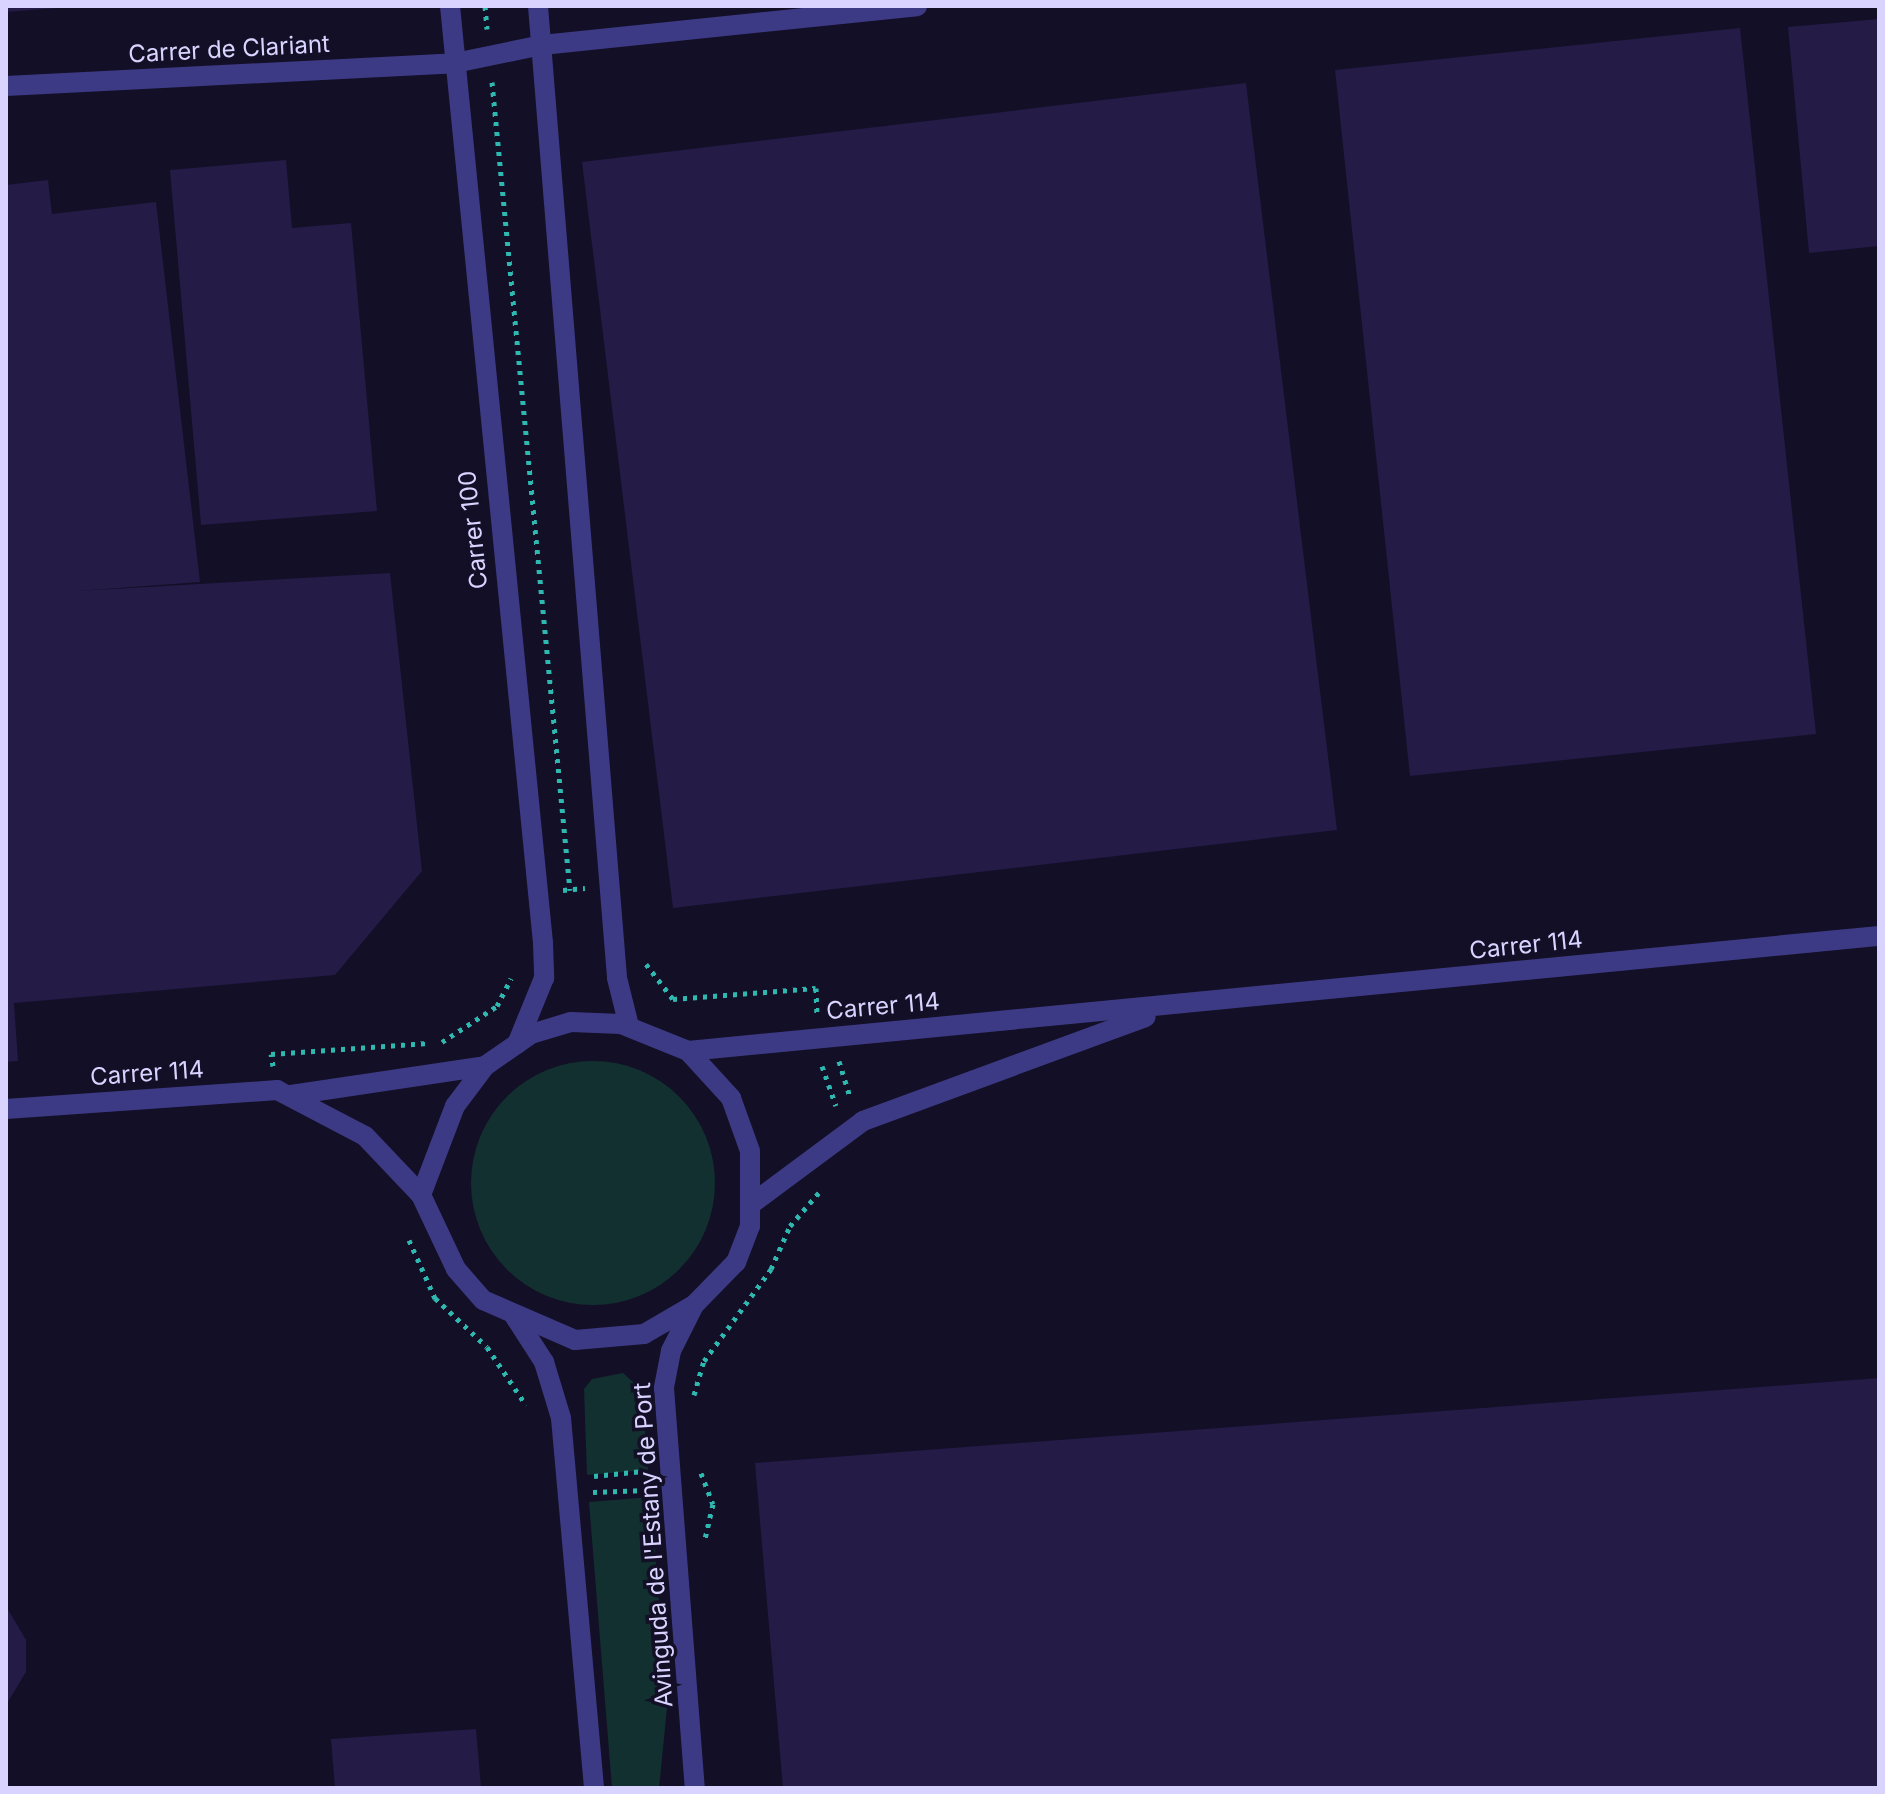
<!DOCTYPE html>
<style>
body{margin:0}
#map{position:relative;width:1885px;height:1794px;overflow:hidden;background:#130f26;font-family:Inter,sans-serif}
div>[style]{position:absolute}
.green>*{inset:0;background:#12302f}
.round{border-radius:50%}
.building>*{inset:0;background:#241b47}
.path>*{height:5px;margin-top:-2.5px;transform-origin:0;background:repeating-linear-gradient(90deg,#2fb8b0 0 4px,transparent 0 10px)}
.minor>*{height:20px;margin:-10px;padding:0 10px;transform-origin:10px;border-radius:10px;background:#3d3a85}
span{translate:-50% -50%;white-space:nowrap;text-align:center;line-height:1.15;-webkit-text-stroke:7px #130f26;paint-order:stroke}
.street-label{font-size:24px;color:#d9d4ff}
.frame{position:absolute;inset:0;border:8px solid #d9d4ff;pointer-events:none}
</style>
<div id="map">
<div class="green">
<div class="round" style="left:471px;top:1061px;width:244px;height:244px"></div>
<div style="clip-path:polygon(623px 1373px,642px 1390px,648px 1470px,587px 1475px,584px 1389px,592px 1379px)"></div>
<div style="clip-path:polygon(651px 1497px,667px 1708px,659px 1788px,612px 1788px,589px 1502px)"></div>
</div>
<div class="building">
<div style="clip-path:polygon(6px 6px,58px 6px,58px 8px,6px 12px)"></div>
<div style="clip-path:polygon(1879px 19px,1879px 246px,1809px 253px,1788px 27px)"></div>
<div style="clip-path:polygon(1740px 28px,1816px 734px,1410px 776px,1335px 70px)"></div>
<div style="clip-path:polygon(1246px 83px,1337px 830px,673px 908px,582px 162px)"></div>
<div style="clip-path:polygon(286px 160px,292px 228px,351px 223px,377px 511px,201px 525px,170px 170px)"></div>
<div style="clip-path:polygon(48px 180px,52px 214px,156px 202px,200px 582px,77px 591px,390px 573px,422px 871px,335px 975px,14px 1003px,18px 1061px,6px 1062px,6px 185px)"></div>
<div style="clip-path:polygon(1879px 1378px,1879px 1788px,783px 1788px,755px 1463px)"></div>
<div style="clip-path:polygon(6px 1606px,26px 1640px,26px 1672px,6px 1705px)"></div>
<div style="clip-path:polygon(476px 1729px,481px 1788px,335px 1788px,331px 1739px)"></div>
</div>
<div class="path">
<div style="left:485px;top:6px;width:23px;rotate:85deg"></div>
<div style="left:492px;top:82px;width:812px;rotate:84.49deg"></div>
<div style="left:563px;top:890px;width:22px;rotate:-5deg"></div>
<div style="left:646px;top:964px;width:44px;rotate:52.4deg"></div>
<div style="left:673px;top:999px;width:143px;rotate:-4.4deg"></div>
<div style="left:816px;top:988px;width:25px;rotate:88deg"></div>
<div style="left:442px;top:1042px;width:66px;rotate:-33.2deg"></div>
<div style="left:497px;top:1006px;width:31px;rotate:-63deg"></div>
<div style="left:839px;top:1061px;width:38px;rotate:73deg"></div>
<div style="left:273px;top:1066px;width:12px;rotate:-99deg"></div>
<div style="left:271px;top:1054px;width:157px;rotate:-4deg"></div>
<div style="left:822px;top:1066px;width:42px;rotate:70.7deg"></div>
<div style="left:409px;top:1240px;width:64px;rotate:65.9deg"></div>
<div style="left:435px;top:1298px;width:71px;rotate:43.3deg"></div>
<div style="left:487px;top:1347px;width:70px;rotate:56.1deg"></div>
<div style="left:694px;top:1395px;width:35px;rotate:-74deg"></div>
<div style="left:704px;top:1361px;width:114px;rotate:-53.9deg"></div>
<div style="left:771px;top:1269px;width:47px;rotate:-66.2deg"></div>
<div style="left:790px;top:1226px;width:49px;rotate:-49.1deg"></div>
<div style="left:701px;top:1473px;width:33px;rotate:69deg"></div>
<div style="left:713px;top:1504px;width:36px;rotate:103deg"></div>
<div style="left:594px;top:1476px;width:49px;rotate:-5.8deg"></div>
<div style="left:593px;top:1492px;width:54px;rotate:-2.1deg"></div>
</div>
<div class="minor">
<div style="left:450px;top:6px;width:942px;rotate:84.33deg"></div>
<div style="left:543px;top:943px;width:35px;rotate:88deg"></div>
<div style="left:544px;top:978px;width:71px;rotate:112.2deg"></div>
<div style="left:538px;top:6px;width:975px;rotate:85.35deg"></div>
<div style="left:617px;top:978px;width:49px;rotate:76deg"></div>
<div style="left:6px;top:86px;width:450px;rotate:-2.9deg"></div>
<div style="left:455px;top:63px;width:89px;rotate:-11.7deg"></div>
<div style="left:542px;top:45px;width:377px;rotate:-5.9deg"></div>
<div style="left:571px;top:1022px;width:50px;rotate:2.3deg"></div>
<div style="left:621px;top:1024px;width:72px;rotate:21.9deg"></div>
<div style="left:688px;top:1051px;width:64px;rotate:47.5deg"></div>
<div style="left:731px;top:1098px;width:56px;rotate:70.3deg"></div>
<div style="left:750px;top:1151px;width:75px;rotate:90deg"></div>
<div style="left:750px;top:1226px;width:39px;rotate:111deg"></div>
<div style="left:736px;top:1262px;width:60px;rotate:134.3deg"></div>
<div style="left:694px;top:1305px;width:58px;rotate:149.9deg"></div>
<div style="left:644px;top:1334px;width:69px;rotate:175deg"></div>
<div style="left:575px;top:1340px;width:100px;rotate:-156.5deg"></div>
<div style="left:483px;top:1300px;width:41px;rotate:-131.1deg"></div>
<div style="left:456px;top:1269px;width:82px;rotate:-115.3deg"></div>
<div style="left:421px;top:1195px;width:95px;rotate:-69.1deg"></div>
<div style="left:455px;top:1106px;width:50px;rotate:-53.1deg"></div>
<div style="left:485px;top:1066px;width:56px;rotate:-34.8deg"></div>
<div style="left:531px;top:1034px;width:42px;rotate:-16.7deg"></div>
<div style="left:688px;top:1051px;width:1197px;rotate:-5.52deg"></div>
<div style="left:291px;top:1095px;width:196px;rotate:-8.5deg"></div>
<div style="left:6px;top:1109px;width:272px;rotate:-4deg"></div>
<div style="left:277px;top:1090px;width:99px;rotate:27.6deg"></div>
<div style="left:365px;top:1136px;width:81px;rotate:46.5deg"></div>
<div style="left:750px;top:1205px;width:141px;rotate:-36.6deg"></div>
<div style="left:863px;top:1121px;width:301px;rotate:-20.2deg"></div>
<div style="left:693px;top:1307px;width:49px;rotate:116.6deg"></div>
<div style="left:671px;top:1351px;width:38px;rotate:101deg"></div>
<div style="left:664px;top:1388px;width:401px;rotate:85.6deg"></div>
<div style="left:515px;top:1317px;width:54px;rotate:57.2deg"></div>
<div style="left:544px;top:1362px;width:59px;rotate:73.1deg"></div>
<div style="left:561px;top:1418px;width:371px;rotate:84.9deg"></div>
</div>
<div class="street-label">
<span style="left:229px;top:49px;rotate:-3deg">Carrer de Clariant</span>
<span style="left:473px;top:530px;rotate:-96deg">Carrer 100</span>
<span style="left:1526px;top:945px;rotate:-6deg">Carrer 114</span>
<span style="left:883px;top:1006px;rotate:-5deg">Carrer 114</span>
<span style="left:147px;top:1073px;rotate:-4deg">Carrer 114</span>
<span style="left:653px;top:1545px;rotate:-94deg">Avinguda de l'Estany de Port</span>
</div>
<div class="frame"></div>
</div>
